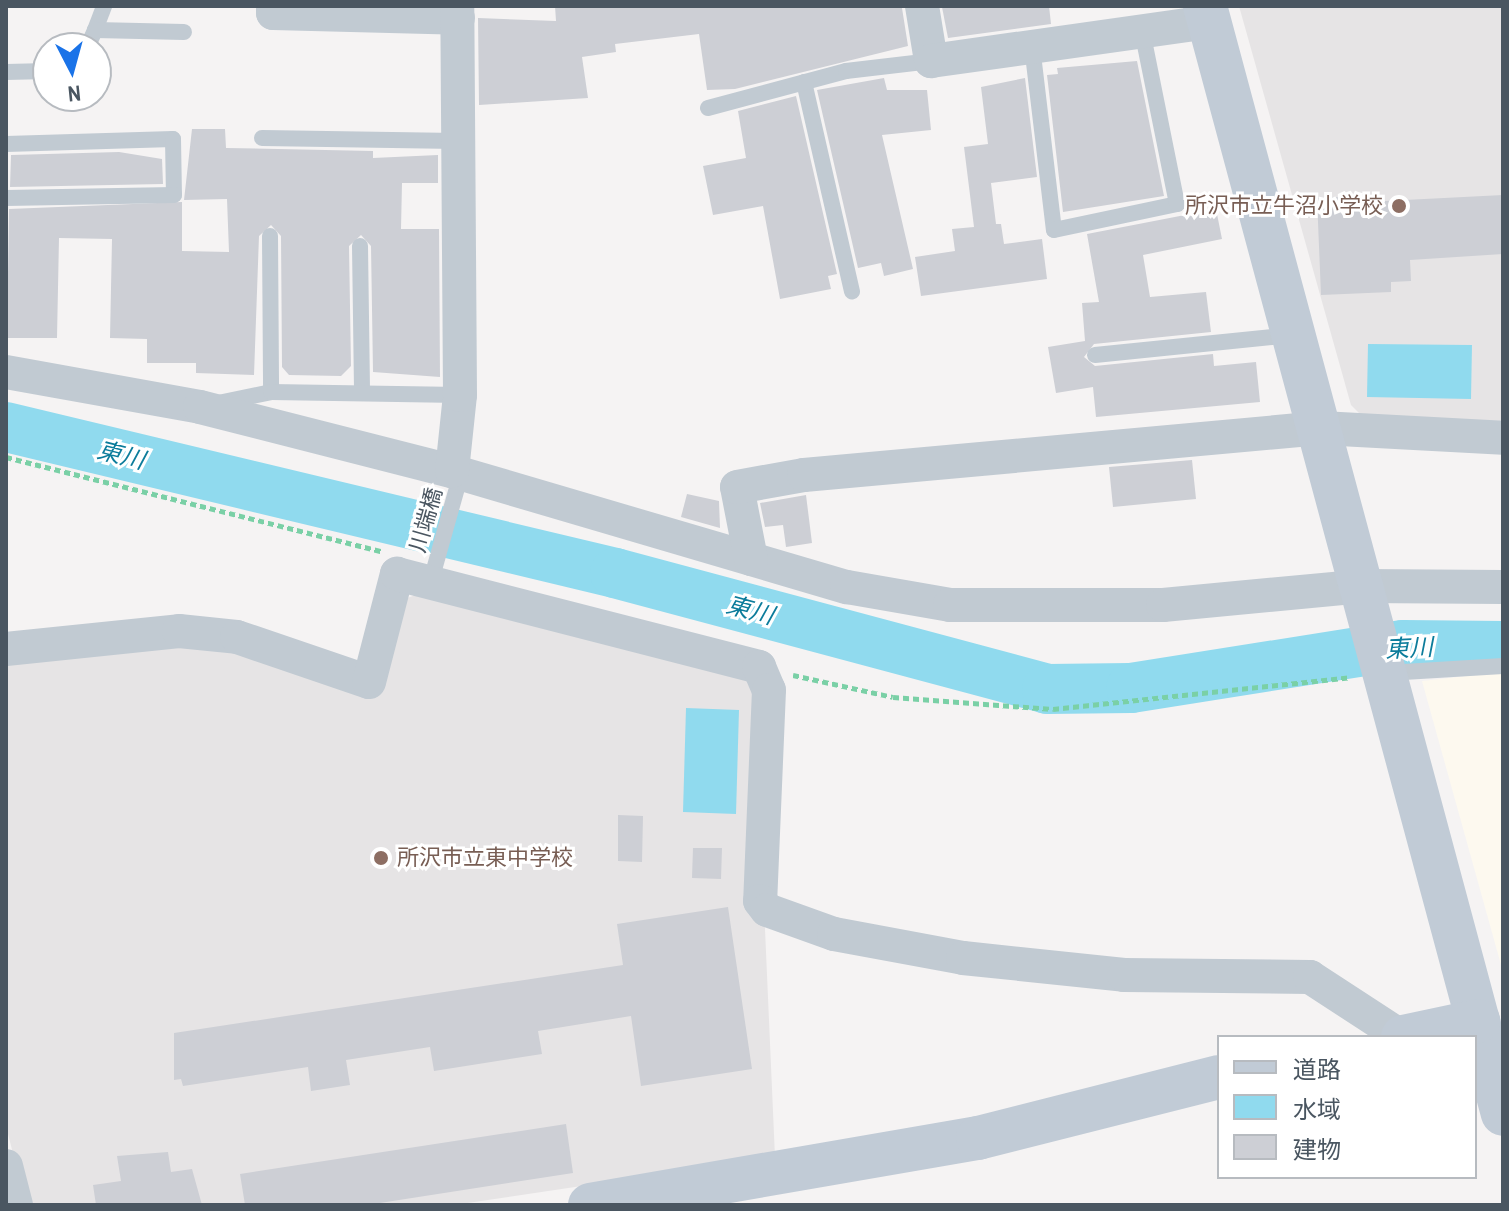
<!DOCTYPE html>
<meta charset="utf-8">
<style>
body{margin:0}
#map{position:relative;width:1509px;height:1211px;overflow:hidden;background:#f5f3f3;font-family:"Archivo Narrow","Noto Sans JP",sans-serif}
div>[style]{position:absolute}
.commercial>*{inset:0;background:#fdf9ef}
.education>*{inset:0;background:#e6e4e5}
.water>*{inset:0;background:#90daee}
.river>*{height:50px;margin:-25px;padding:0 25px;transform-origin:25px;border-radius:25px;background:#90daee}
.building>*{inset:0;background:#cdcfd5}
.path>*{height:5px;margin-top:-2.5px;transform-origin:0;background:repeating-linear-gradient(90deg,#7ad0a6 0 6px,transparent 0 10px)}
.lane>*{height:16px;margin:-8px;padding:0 8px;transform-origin:8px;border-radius:8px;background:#c1cad2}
.street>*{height:34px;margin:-17px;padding:0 17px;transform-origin:17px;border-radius:17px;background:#c1cad2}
.secondary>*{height:44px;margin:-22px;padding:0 22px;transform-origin:22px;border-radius:22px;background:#c1cbd6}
.dots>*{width:22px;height:22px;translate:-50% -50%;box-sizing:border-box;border:4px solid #fff;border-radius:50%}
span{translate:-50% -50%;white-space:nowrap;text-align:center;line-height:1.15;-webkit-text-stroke:6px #fff;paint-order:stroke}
.education-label{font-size:22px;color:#785e54}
.right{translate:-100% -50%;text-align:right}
.left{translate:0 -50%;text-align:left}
.street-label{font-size:22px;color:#4a5661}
.water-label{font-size:24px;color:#0c7c9b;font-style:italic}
.frame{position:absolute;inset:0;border:8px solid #4a5661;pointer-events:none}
.legend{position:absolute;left:1217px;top:1035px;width:260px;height:144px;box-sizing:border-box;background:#fff;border:2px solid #b7bbc0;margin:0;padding:10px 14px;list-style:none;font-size:24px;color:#4a5661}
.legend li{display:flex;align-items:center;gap:16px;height:40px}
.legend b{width:40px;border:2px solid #b7bbc0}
.north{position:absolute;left:32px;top:32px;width:80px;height:80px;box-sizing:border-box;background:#fff;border:2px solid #b7bbc0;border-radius:50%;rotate:174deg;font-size:22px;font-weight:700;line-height:32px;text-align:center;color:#4a5661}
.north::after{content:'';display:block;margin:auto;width:28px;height:36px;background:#1a73e8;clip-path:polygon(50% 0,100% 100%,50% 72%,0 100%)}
</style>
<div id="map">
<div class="commercial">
<div style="clip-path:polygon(1503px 672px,1503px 972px,1422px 681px)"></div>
</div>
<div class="education">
<div style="clip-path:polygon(1239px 6px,1503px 6px,1503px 421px,1363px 417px,1351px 405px)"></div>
<div style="clip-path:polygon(418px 594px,754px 678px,775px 1157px,454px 1205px,26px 1205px,6px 1126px,6px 659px,177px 641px,227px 648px,372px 695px,402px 600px)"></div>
</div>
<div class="water">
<div style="clip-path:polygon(1368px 344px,1472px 345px,1471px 399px,1367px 397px)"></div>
<div style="clip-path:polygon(686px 708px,739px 710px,736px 814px,683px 812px)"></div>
</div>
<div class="river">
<div style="left:6px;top:427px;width:626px;rotate:13.48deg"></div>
<div style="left:615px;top:573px;width:447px;rotate:15deg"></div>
<div style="left:1047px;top:689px;width:84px;rotate:-0.7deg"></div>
<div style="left:1131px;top:688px;width:275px;rotate:-9deg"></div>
<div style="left:1403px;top:645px;width:100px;rotate:0.6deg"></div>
</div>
<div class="building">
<div style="clip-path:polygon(555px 6px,902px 8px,908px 46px,735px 89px,707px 90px,699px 34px,615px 44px,616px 52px,582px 57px,588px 98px,479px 105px,478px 18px,556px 21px)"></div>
<div style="clip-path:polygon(957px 6px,1049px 6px,1051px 24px,948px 38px,942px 7px)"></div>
<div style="clip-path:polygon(1137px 61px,1164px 196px,1063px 212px,1047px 75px,1058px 74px,1057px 68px)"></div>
<div style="clip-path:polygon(884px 78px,887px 90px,927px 90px,931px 130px,882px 135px,913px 269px,884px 276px,881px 263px,858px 268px,817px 90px)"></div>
<div style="clip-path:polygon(1025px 78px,1037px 177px,991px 183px,996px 224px,1001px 224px,1004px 244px,1042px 239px,1047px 279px,921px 296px,915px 257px,955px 251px,952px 229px,974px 227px,964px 147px,988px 144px,981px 87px)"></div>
<div style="clip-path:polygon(796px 96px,837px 274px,828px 276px,831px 289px,780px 299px,763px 206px,713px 215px,703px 166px,746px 158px,738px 111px)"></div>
<div style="clip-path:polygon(192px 129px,225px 129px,226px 148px,373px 151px,373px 158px,438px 155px,438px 183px,402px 183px,401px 229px,439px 229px,440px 377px,373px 372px,371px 246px,361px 235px,349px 246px,351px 366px,341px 376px,289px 375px,282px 367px,281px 236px,271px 225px,259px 236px,254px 375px,196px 373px,196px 363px,147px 363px,147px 339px,110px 338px,112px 239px,59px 238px,57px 338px,7px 338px,9px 209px,182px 202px,182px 251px,229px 252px,227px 199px,184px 200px)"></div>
<div style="clip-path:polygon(119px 152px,162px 159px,163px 184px,10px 187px,11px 155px)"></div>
<div style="clip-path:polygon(1385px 195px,1385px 201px,1503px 195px,1503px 254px,1410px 260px,1411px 281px,1391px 282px,1391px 292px,1321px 295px,1317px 198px)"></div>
<div style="clip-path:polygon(1216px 209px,1222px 239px,1143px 255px,1150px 297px,1206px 292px,1211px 332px,1094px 344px,1084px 357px,1095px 366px,1213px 354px,1214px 366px,1256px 362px,1260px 402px,1096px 417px,1093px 387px,1056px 393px,1048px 347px,1085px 341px,1082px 303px,1099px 302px,1087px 234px)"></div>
<div style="clip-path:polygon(1192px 460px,1196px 499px,1113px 507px,1109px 467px)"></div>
<div style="clip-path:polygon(687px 494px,719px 501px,720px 528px,681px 517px)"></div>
<div style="clip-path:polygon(806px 495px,812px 543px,786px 547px,783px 525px,765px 527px,760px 503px)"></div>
<div style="clip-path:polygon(618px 815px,643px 816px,642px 862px,618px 861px)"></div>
<div style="clip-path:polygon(693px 848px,722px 848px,721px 879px,692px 878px)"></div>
<div style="clip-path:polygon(728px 907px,752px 1069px,641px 1086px,631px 1016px,538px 1031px,542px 1054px,434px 1071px,430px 1047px,346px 1060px,350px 1085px,311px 1091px,308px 1067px,183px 1086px,181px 1079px,174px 1080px,174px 1033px,623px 965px,617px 924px)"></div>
<div style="clip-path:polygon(566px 1124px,573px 1173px,367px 1205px,245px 1205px,240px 1174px)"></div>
<div style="clip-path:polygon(168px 1152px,171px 1172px,192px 1169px,202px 1205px,96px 1205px,93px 1185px,121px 1181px,117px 1156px)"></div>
</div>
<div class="path">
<div style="left:6px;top:457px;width:387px;rotate:14.1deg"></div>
<div style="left:793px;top:675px;width:102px;rotate:12.4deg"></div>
<div style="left:893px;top:697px;width:160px;rotate:4.3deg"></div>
<div style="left:1053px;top:709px;width:299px;rotate:-6.1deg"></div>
</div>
<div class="lane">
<div style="left:95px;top:30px;width:26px;rotate:-69deg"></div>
<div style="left:1032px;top:46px;width:185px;rotate:83.2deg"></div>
<div style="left:1054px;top:230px;width:126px;rotate:-11.9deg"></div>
<div style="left:1177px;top:204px;width:172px;rotate:-101.4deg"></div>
<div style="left:87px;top:48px;width:20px;rotate:-66deg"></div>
<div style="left:95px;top:30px;width:89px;rotate:1.3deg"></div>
<div style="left:6px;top:72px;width:42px;rotate:-1.4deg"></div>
<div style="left:804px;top:82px;width:215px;rotate:77.1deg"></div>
<div style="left:708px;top:108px;width:143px;rotate:-15deg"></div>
<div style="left:846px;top:71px;width:86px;rotate:-6.7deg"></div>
<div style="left:262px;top:138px;width:195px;rotate:0.9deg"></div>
<div style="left:6px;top:144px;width:167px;rotate:-1.7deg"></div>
<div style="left:173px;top:139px;width:56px;rotate:89deg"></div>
<div style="left:174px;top:195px;width:168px;rotate:179deg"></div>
<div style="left:270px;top:236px;width:156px;rotate:89.6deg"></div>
<div style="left:360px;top:246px;width:147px;rotate:89.2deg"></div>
<div style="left:1095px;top:355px;width:198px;rotate:-5.8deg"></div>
<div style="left:218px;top:403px;width:54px;rotate:-11.7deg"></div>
<div style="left:271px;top:392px;width:189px;rotate:0.9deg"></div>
<div style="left:430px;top:584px;width:114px;rotate:-74.3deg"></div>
<div style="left:1387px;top:673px;width:116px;rotate:-3.5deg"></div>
</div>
<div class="street">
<div style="left:273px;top:6px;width:7px;rotate:90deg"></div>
<div style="left:273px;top:13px;width:185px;rotate:1.5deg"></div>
<div style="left:922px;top:6px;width:56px;rotate:80.7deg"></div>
<div style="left:931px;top:61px;width:281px;rotate:-8deg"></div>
<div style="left:6px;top:372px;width:197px;rotate:10.2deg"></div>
<div style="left:200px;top:407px;width:260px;rotate:14.3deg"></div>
<div style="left:452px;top:471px;width:412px;rotate:16.4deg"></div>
<div style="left:847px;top:587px;width:105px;rotate:9.9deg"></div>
<div style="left:950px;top:605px;width:213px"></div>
<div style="left:1163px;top:605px;width:201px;rotate:-5.4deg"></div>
<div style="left:1363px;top:586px;width:140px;rotate:0.4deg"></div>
<div style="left:452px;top:471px;width:76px;rotate:-84deg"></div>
<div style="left:460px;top:395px;width:389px;rotate:-90.4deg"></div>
<div style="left:751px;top:559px;width:73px;rotate:-101deg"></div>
<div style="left:737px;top:487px;width:68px;rotate:-10.2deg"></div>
<div style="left:804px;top:475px;width:519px;rotate:-5.19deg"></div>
<div style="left:1321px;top:428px;width:182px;rotate:3.1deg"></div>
<div style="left:6px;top:649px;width:174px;rotate:-5.9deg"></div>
<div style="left:179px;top:631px;width:58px;rotate:5.9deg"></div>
<div style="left:237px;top:637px;width:139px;rotate:18.8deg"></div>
<div style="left:369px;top:682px;width:112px;rotate:-75.5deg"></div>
<div style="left:397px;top:574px;width:374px;rotate:14.4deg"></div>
<div style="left:759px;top:667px;width:25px;rotate:67deg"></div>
<div style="left:769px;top:690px;width:211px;rotate:92.4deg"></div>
<div style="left:760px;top:901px;width:11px;rotate:52deg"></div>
<div style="left:767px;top:910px;width:71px;rotate:19.7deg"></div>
<div style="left:834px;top:934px;width:131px;rotate:10.5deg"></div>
<div style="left:963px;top:958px;width:162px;rotate:6deg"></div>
<div style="left:1124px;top:975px;width:186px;rotate:0.6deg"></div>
<div style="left:1310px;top:977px;width:110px;rotate:33.1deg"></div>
<div style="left:6px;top:1166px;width:40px;rotate:75.6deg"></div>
</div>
<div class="secondary">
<div style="left:1205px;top:6px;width:1147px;rotate:74.95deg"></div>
<div style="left:1403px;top:1037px;width:77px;rotate:-12deg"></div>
<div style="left:590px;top:1205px;width:394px;rotate:-9.8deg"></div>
<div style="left:978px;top:1138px;width:249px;rotate:-14.2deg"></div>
</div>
<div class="dots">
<div style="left:1399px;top:206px;background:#8d6e63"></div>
<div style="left:381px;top:858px;background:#8d6e63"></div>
</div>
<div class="education-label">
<span class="right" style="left:1383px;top:206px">所沢市立牛沼小学校</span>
<span class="left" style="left:397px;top:858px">所沢市立東中学校</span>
</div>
<div class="street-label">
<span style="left:426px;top:520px;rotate:-74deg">川端橋</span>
</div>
<div class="water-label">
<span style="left:121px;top:455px;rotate:14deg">東川</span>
<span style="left:750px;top:610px;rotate:15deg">東川</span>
<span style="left:1409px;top:648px;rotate:-3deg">東川</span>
</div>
<div class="frame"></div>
<ul class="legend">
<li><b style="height:10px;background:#c1cbd6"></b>道路</li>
<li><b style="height:22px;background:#90daee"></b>水域</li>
<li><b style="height:22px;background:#cdcfd5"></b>建物</li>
</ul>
<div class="north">N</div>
</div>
